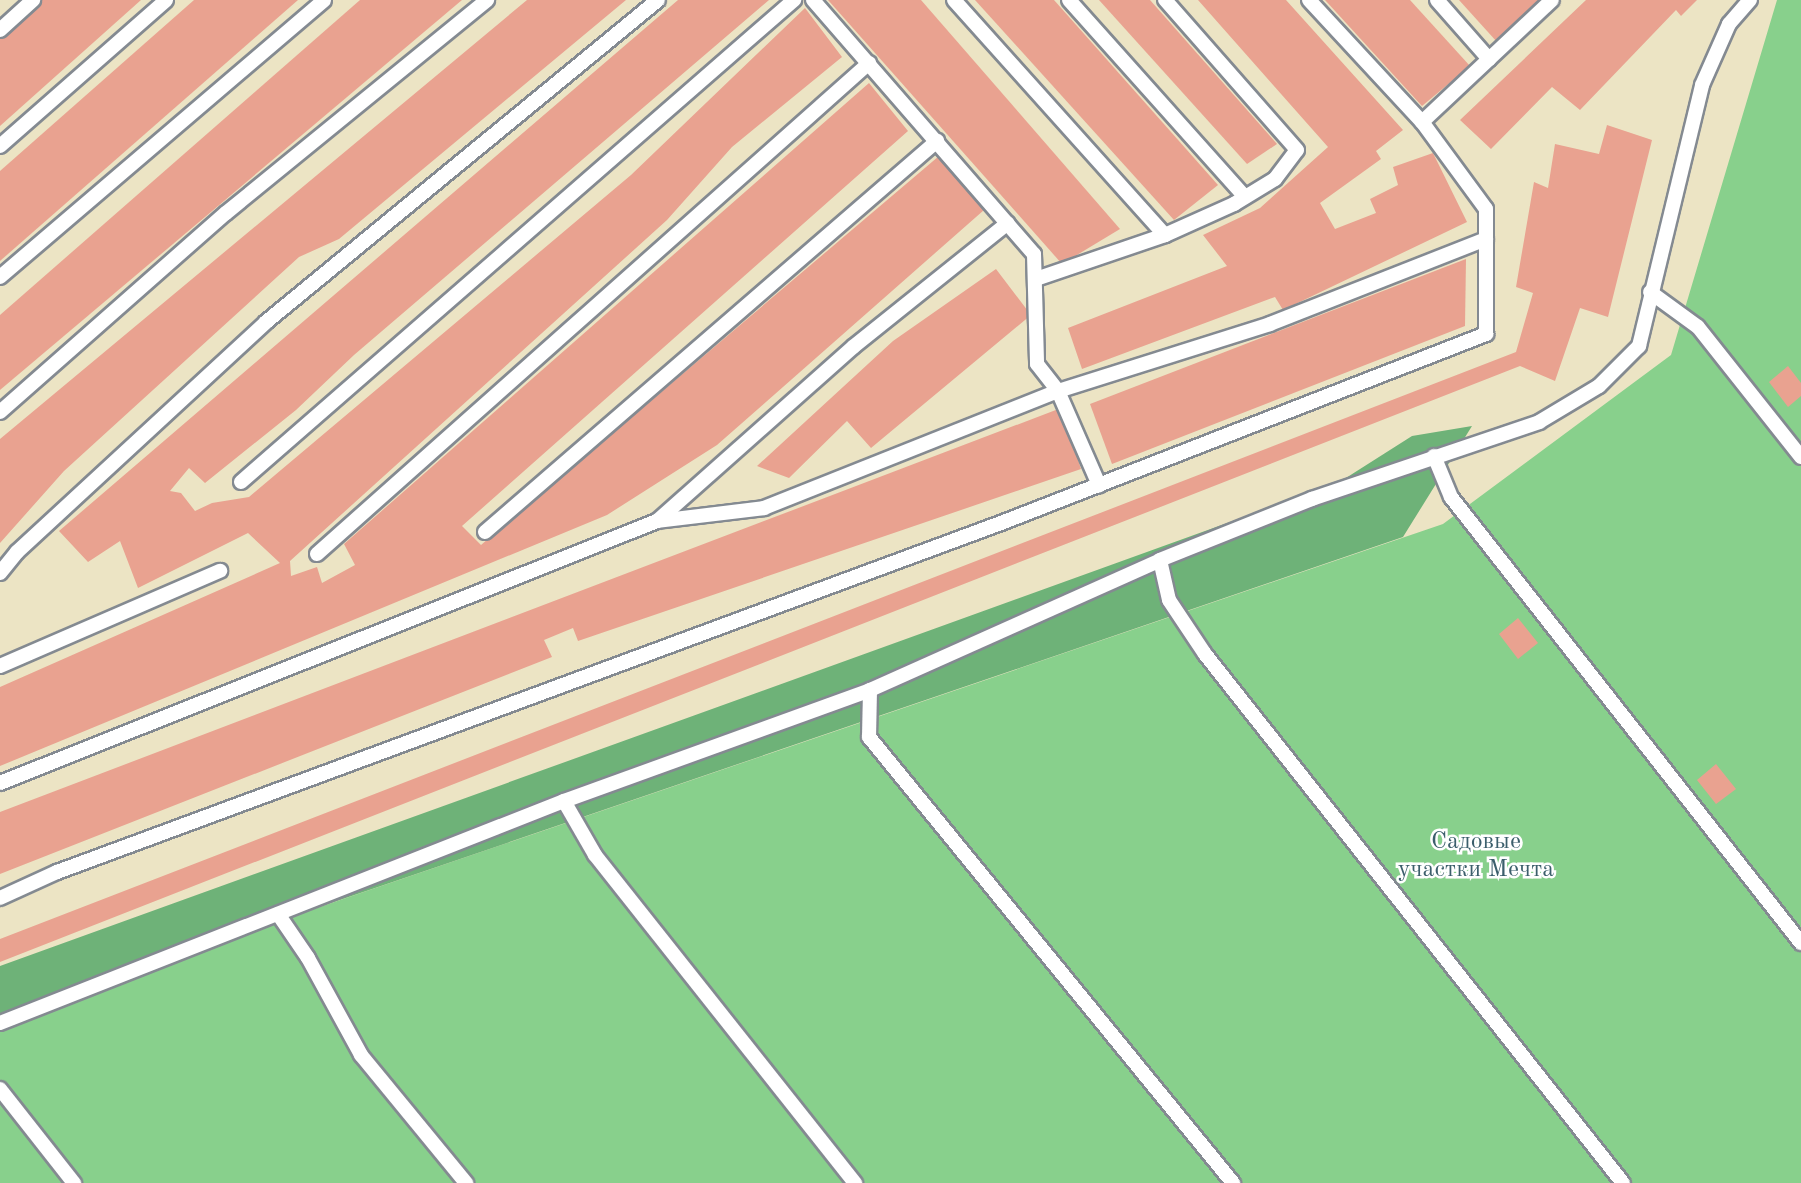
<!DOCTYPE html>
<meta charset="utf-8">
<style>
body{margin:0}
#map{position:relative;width:1801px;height:1183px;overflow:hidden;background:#ece4c4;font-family:"Old Standard TT",serif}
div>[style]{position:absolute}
.green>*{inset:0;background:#88d08c}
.forest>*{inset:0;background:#6eb278}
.building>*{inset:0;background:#e9a290}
.roads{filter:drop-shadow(2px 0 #848a91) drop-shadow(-2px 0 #848a91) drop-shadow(0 2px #848a91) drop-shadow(0 -2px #848a91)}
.service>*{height:14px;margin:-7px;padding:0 7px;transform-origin:7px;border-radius:7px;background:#fff}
span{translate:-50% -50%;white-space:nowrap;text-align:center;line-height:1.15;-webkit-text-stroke:5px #fff;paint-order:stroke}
.park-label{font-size:24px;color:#3c5f6c}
</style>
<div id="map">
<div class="green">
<div style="clip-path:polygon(1777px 0,1801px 0,1801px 1183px,0 1183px,0 1016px,1443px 524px,1671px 355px)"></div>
</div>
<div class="forest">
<div style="clip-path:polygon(1472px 426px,1403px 537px,0 1016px,0 966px,1338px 483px,1412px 436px)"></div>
</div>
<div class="building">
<div style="clip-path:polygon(39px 0,141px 0,0 126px,0 35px)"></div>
<div style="clip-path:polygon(194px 0,298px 0,0 261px,0 171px)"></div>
<div style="clip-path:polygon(360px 0,462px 0,0 390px,0 315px)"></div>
<div style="clip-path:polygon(527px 0,626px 0,339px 239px,299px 257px,64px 471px,0 543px,0 439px)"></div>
<div style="clip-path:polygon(678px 0,769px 0,354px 355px,296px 410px,205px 483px,189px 468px,170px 491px,181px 493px,195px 511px,212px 503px,249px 497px,631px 175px,805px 8px,842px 57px,732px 147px,667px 220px,290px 561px,291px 576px,317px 567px,322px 583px,355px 565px,344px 544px,869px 83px,908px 131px,462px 526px,481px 545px,939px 156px,984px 210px,717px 445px,607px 515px,0 766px,0 687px,280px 563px,248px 533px,138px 588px,120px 541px,88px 562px,59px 531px)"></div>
<div style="clip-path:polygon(828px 0,921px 0,1120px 229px,1062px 264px)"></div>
<div style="clip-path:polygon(975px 0,1054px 0,1218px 185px,1174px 220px)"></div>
<div style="clip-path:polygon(1099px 0,1150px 0,1277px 144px,1247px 164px)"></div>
<div style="clip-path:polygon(1198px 0,1286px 0,1403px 130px,1376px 151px,1381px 159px,1320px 203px,1335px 229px,1376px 213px,1370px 199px,1398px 185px,1393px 167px,1433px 153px,1467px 222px,1283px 310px,1275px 297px,1082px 369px,1068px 328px,1227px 266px,1203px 235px,1260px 208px,1328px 147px)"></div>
<div style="clip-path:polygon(1325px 0,1410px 0,1470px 66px,1422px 106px)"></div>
<div style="clip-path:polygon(1459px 0,1546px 0,1497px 42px)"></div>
<div style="clip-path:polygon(1586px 0,1697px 0,1681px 16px,1676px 10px,1580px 110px,1552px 87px,1491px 149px,1460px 120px)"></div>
<div style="clip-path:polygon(1607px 125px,1652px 140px,1608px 317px,1580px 308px,1555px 381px,1520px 366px,0 962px,0 939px,1516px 352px,1533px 293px,1516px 287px,1534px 182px,1548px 188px,1555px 144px,1599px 154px)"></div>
<div style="clip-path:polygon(1466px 259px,1465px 326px,1112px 464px,1090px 404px)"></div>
<div style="clip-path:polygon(996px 269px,1031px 315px,871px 448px,847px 421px,789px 478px,757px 466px,893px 341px)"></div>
<div style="clip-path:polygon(1788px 366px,1801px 383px,1801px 396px,1788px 407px,1769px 382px)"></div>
<div style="clip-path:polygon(1061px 408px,1081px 469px,578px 641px,573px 628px,544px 640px,552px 657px,0 874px,0 812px)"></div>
<div style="clip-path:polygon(1518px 618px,1538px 643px,1518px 659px,1499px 634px)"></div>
<div style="clip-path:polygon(1716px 764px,1736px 789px,1716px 804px,1697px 780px)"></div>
</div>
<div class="roads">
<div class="service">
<div style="left:813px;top:0;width:337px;rotate:49deg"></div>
<div style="left:1034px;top:254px;width:110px;rotate:88.4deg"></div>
<div style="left:1037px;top:364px;width:34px;rotate:52deg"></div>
<div style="left:1058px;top:391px;width:103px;rotate:66.4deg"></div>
<div style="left:954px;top:0;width:316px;rotate:48.1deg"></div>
<div style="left:1165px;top:235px;width:136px;rotate:161.2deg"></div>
<div style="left:1069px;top:0;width:264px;rotate:48.2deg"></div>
<div style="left:1309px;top:0;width:166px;rotate:47.2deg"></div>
<div style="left:1437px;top:0;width:79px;rotate:48.6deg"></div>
<div style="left:0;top:30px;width:45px;rotate:-42.3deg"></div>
<div style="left:0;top:146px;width:221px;rotate:-41.3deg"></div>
<div style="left:1165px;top:235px;width:76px;rotate:-24.2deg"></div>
<div style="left:1234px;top:204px;width:48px;rotate:-31.4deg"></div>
<div style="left:1275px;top:179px;width:36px;rotate:-53deg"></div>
<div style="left:1297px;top:150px;width:200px;rotate:-131.3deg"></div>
<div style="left:0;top:277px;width:426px;rotate:-40.5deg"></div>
<div style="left:1650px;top:292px;width:59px;rotate:36.1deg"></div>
<div style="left:1698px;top:327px;width:166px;rotate:51.6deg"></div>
<div style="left:0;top:412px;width:301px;rotate:-41.4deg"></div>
<div style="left:226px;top:213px;width:337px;rotate:-39.2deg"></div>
<div style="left:1434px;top:456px;width:44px;rotate:67.5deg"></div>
<div style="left:1451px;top:497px;width:567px;rotate:51.88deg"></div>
<div style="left:241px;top:482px;width:734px;rotate:-41.08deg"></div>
<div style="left:657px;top:521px;width:262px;rotate:-41.6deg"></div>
<div style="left:853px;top:347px;width:198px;rotate:-38.7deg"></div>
<div style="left:485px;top:532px;width:598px;rotate:-40.86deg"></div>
<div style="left:317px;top:554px;width:739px;rotate:-41.65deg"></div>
<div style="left:1160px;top:560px;width:41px;rotate:77.3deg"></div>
<div style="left:1169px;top:600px;width:65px;rotate:56.3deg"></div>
<div style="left:1205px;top:654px;width:674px;rotate:51.69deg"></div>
<div style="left:0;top:573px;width:27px;rotate:-51deg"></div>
<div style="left:17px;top:552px;width:339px;rotate:-42.7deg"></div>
<div style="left:266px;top:322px;width:507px;rotate:-39.4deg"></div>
<div style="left:0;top:666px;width:240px;rotate:-23.4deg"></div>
<div style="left:870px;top:690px;width:47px;rotate:91.2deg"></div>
<div style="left:869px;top:737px;width:576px;rotate:50.78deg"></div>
<div style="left:0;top:783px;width:707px;rotate:-21.74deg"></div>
<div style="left:657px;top:521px;width:108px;rotate:-6.9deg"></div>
<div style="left:764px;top:508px;width:316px;rotate:-21.7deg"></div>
<div style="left:1058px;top:391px;width:222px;rotate:-17.5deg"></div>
<div style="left:1270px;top:324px;width:232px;rotate:-21.5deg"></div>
<div style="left:564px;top:801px;width:62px;rotate:60.1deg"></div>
<div style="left:595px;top:855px;width:419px;rotate:51.6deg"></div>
<div style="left:0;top:898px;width:63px;rotate:-24.5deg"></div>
<div style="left:57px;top:872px;width:1006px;rotate:-20.29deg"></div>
<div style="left:1001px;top:523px;width:521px;rotate:-21.29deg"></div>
<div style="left:1486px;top:334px;width:125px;rotate:-90deg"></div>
<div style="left:1486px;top:209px;width:108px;rotate:-126.3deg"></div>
<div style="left:1422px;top:122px;width:178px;rotate:-43.2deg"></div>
<div style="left:278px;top:914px;width:53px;rotate:55.7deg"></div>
<div style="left:308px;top:958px;width:111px;rotate:61.3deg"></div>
<div style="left:361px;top:1055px;width:166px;rotate:50.6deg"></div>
<div style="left:0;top:1023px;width:606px;rotate:-21.49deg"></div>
<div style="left:564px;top:801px;width:326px;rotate:-19.9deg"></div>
<div style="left:870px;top:690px;width:318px;rotate:-24.1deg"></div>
<div style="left:1160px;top:560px;width:164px;rotate:-21.9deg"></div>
<div style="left:1312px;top:499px;width:240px;rotate:-18.7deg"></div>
<div style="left:1539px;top:422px;width:70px;rotate:-31deg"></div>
<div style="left:1599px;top:386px;width:57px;rotate:-45deg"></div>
<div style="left:1639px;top:346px;width:268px;rotate:-76.4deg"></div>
<div style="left:1702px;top:85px;width:67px;rotate:-66.1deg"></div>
<div style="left:1729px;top:24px;width:32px;rotate:-49deg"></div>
<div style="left:0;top:1089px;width:120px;rotate:51.8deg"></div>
</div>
</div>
<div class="park-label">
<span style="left:1476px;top:857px">Садовые<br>участки Мечта</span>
</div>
</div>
